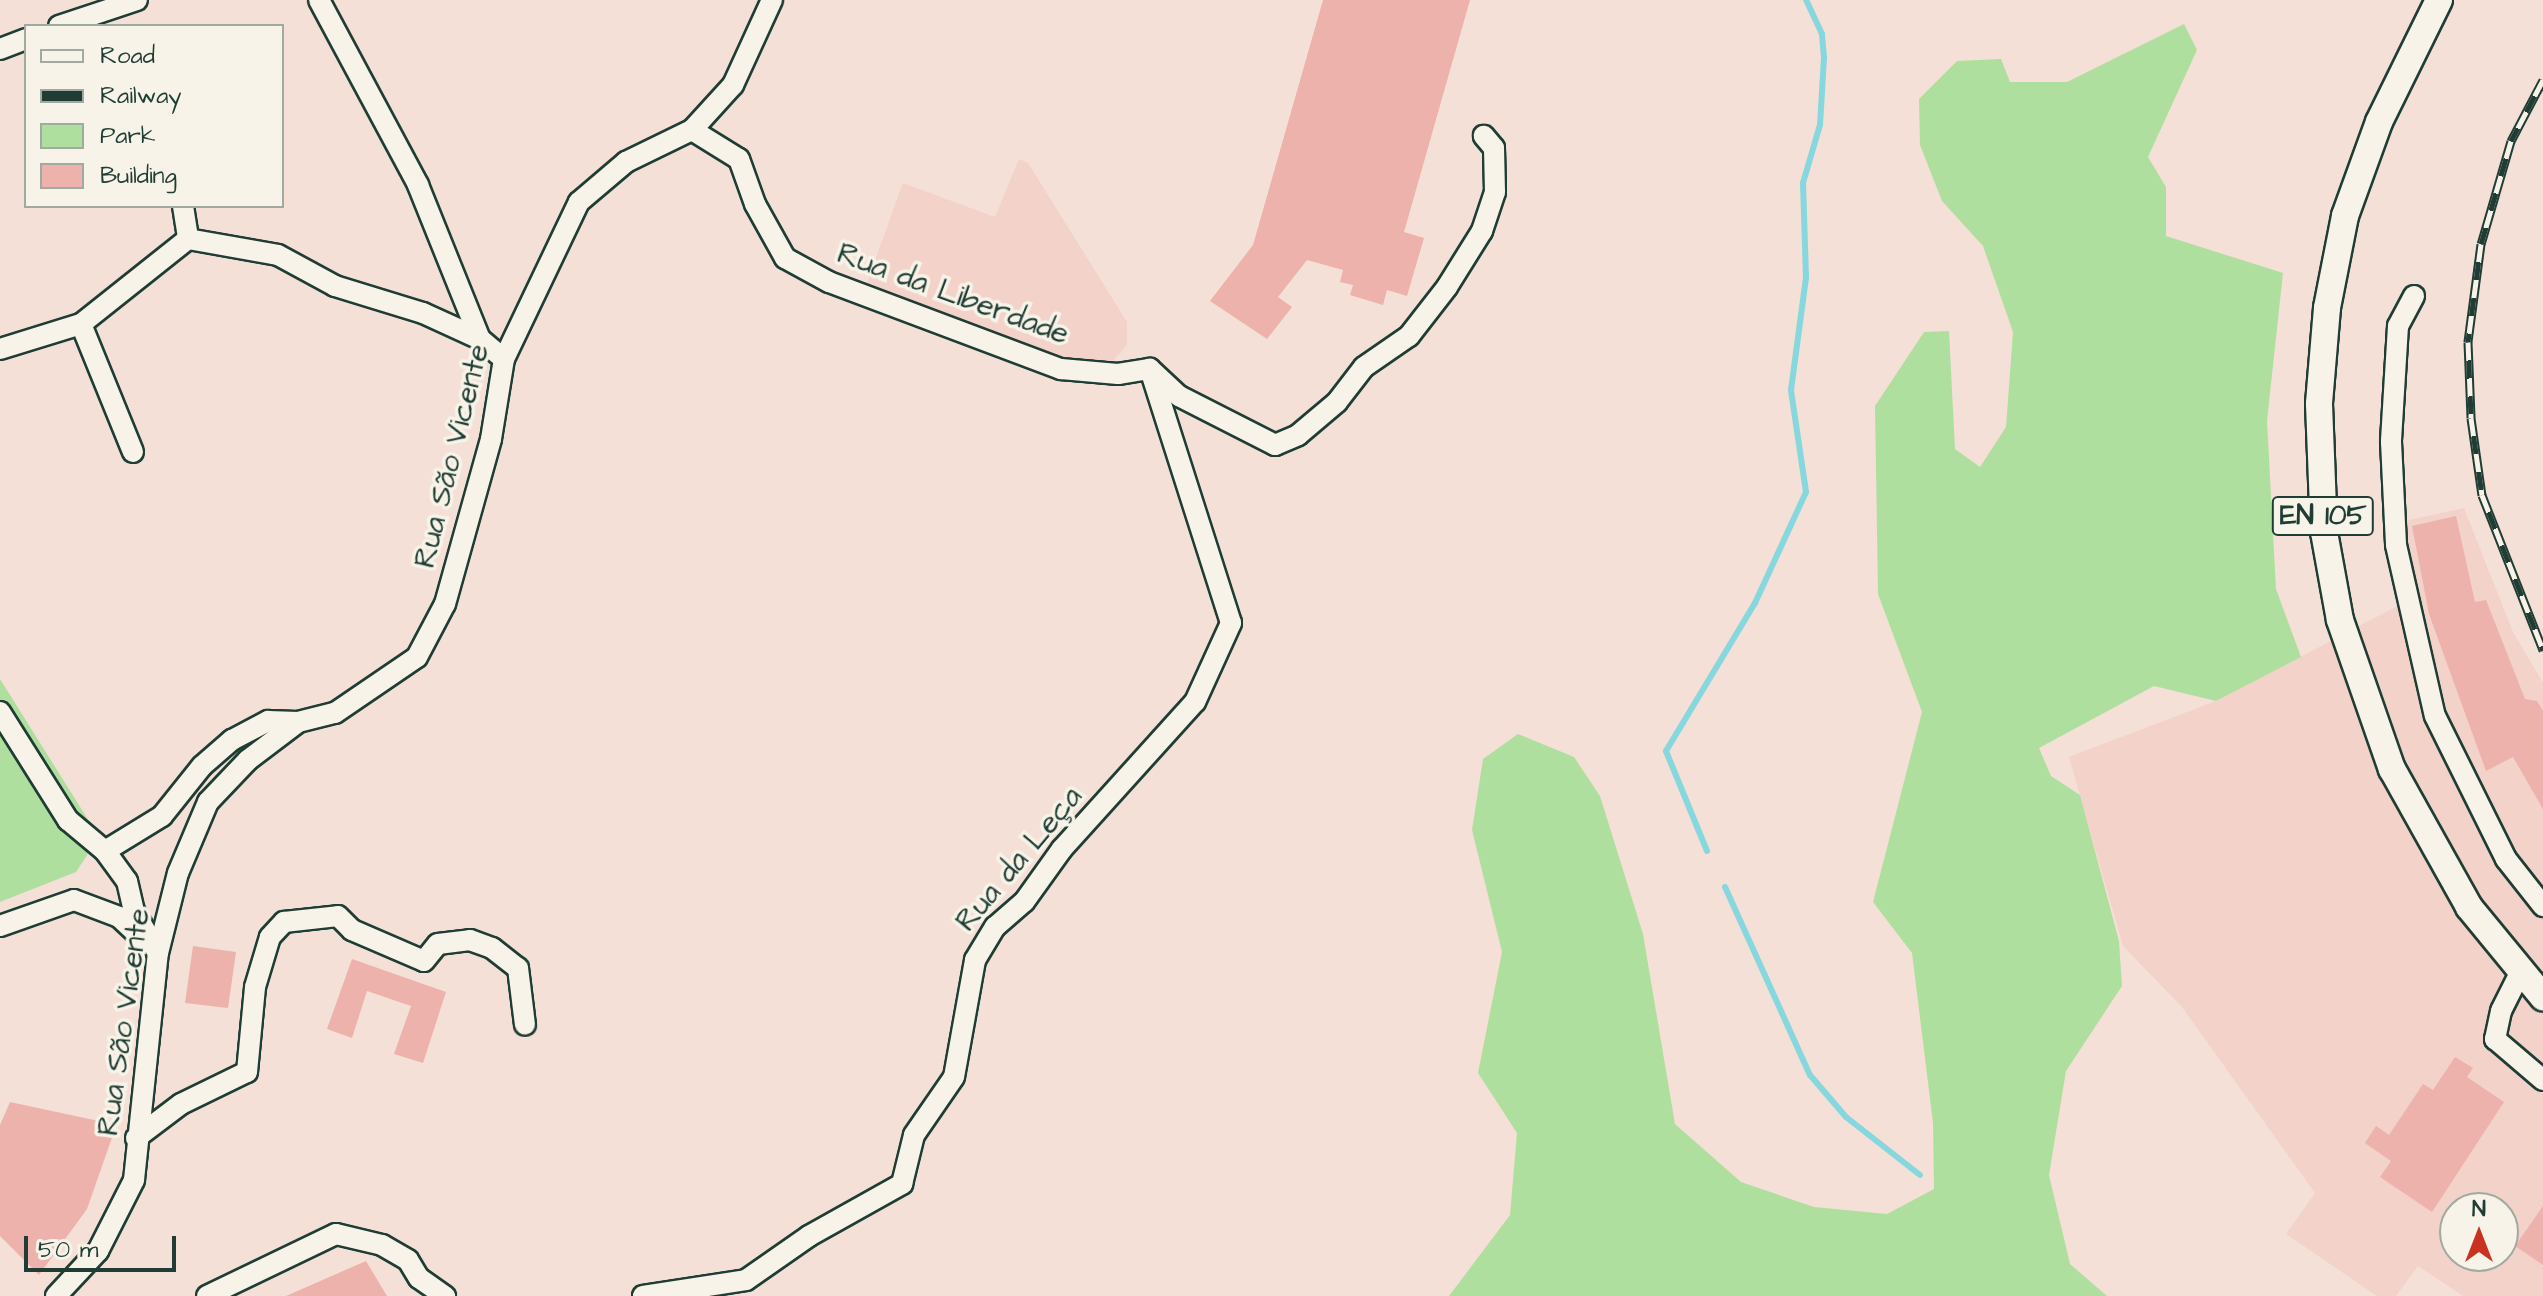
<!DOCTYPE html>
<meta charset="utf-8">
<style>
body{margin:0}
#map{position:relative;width:2543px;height:1296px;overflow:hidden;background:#f4e0d6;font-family:"Architects Daughter",sans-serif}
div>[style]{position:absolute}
.built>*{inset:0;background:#f2d2c9}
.green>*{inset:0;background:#afdf9f}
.stream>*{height:6px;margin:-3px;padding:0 3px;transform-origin:3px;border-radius:3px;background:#86d7de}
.building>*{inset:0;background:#edb2ab}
.roads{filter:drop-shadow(2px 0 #1f3d34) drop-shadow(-2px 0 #1f3d34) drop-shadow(0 2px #1f3d34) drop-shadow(0 -2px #1f3d34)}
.minor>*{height:20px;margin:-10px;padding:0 10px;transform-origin:10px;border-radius:10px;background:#f7f3e8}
.major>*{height:26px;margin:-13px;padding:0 13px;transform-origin:13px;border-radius:13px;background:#f7f3e8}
.rail>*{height:9px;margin-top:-4.5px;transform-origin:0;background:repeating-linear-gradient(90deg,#f7f3e8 0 18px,#1f3d34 0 36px);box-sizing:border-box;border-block:2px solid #1f3d34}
span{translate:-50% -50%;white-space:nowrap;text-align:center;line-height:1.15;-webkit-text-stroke:7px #f7f3e8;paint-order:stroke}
.shield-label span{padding:2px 6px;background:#f7f3e8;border:2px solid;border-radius:6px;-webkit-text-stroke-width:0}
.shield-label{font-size:28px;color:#1f3d34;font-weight:700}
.street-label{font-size:30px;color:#1f3d34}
.legend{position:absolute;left:24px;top:24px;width:260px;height:184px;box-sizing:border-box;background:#f7f3e8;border:2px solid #a1aaa0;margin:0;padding:10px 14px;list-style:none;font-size:24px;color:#1f3d34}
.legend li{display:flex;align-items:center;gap:16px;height:40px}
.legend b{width:40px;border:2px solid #a1aaa0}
.north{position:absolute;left:2439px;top:1192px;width:80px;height:80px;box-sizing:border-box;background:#f7f3e8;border:2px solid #a1aaa0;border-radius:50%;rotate:0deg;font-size:22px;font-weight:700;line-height:32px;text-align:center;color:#1f3d34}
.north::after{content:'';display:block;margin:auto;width:28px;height:36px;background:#c8321e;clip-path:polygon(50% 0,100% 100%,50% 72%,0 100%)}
.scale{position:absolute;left:24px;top:1236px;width:152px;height:36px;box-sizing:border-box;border:4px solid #1f3d34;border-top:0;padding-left:10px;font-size:24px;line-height:28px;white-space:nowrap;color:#1f3d34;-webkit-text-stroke:6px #f7f3e8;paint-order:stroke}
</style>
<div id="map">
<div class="built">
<div style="clip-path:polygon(1019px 159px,1028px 163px,1127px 322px,1127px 345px,1110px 364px,1065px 363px,865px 288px,903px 183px,995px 217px)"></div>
<div style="clip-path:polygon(evenodd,2464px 508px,2513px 632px,2543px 683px,2543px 1296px,2463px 1296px,2418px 1266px,2396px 1296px,2377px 1296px,2286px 1234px,2315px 1193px,2182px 1007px,2123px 946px,2069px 757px,2216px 701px,2411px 599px,2400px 522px,2464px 508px,2455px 1208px,2503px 1208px,2503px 1256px,2455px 1256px,2455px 1208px)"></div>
</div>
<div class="green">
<div style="clip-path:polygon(2184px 24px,2197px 50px,2148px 157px,2166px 187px,2166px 236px,2283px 273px,2267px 421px,2276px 589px,2301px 657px,2216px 701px,2154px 686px,2039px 748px,2051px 776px,2080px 795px,2119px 941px,2122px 986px,2066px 1071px,2049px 1175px,2070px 1264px,2107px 1296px,1449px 1296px,1510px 1215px,1517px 1133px,1478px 1073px,1502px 952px,1472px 830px,1483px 759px,1518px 734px,1574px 757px,1600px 796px,1643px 934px,1675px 1124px,1741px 1182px,1814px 1207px,1887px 1214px,1934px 1189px,1933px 1123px,1912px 953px,1873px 902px,1922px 712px,1878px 594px,1875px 406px,1924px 332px,1949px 331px,1955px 449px,1980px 467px,2006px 427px,2013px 332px,1983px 246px,1942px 201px,1920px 145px,1919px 99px,1957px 61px,2001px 59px,2010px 82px,2067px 82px)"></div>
<div style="clip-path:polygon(0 679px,99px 837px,76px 872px,0 902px)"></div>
</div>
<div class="stream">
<div style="left:1707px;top:851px;width:108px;rotate:-112.3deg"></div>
<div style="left:1666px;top:751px;width:173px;rotate:-59deg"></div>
<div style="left:1755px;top:603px;width:122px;rotate:-65.3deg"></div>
<div style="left:1806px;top:492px;width:103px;rotate:-98.4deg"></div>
<div style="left:1791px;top:390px;width:113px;rotate:-82.4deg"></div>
<div style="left:1806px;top:278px;width:95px;rotate:-91.8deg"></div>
<div style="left:1803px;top:183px;width:60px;rotate:-73.7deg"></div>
<div style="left:1820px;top:125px;width:67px;rotate:-86.6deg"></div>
<div style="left:1824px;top:58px;width:24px;rotate:-95deg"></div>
<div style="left:1822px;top:34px;width:38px;rotate:-115deg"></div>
<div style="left:1725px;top:887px;width:206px;rotate:65.7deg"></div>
<div style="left:1810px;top:1075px;width:55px;rotate:49.4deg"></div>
<div style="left:1846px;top:1117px;width:94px;rotate:38.1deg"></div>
</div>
<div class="building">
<div style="clip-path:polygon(1323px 0,1470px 0,1404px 232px,1424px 238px,1407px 296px,1387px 290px,1383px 305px,1350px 295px,1353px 285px,1340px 282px,1343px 270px,1307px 260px,1278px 297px,1292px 307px,1267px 339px,1210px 301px,1253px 245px)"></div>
<div style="clip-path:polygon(2456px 516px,2475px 602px,2486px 600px,2525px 699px,2537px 701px,2543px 711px,2543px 809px,2513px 757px,2486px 771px,2429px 614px,2412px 526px)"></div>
<div style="clip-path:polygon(193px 946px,236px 952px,228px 1008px,185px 1003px)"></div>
<div style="clip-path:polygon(352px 959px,446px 992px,423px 1063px,394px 1054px,411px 1006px,367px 991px,352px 1038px,327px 1029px)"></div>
<div style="clip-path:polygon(2455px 1057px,2473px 1068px,2467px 1077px,2504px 1102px,2432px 1212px,2380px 1177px,2391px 1161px,2365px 1143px,2376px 1126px,2389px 1135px,2423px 1084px,2433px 1090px)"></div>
<div style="clip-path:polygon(10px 1102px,108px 1123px,106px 1129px,114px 1132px,87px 1209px,39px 1275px,0 1236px,0 1125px)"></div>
<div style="clip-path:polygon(2543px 1206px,2543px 1265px,2515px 1246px)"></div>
<div style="clip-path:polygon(366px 1261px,387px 1296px,286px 1296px)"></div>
</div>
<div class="roads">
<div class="minor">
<div style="left:319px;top:0;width:210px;rotate:61.8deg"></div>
<div style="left:418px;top:185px;width:166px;rotate:68.1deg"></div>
<div style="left:59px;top:26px;width:82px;rotate:-18.4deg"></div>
<div style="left:0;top:49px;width:28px;rotate:-21deg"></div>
<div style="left:692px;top:130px;width:55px;rotate:31.7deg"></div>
<div style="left:739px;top:159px;width:48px;rotate:70.4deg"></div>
<div style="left:755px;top:204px;width:62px;rotate:60.9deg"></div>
<div style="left:785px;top:258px;width:50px;rotate:28.6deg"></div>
<div style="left:829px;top:282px;width:248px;rotate:20.6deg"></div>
<div style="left:1061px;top:369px;width:57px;rotate:5deg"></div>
<div style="left:1118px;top:374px;width:32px;rotate:-9deg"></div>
<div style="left:1150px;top:369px;width:40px;rotate:43deg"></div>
<div style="left:1179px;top:396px;width:108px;rotate:27deg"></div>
<div style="left:1275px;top:445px;width:25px;rotate:-23deg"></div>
<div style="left:1298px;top:435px;width:51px;rotate:-40.2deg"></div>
<div style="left:1337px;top:402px;width:44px;rotate:-52.4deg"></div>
<div style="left:1364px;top:367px;width:55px;rotate:-34.6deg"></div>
<div style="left:1409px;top:336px;width:62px;rotate:-52.2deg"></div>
<div style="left:1447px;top:287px;width:66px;rotate:-58deg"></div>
<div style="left:1482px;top:231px;width:41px;rotate:-71.6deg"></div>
<div style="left:1495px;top:192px;width:44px;rotate:-91.3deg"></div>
<div style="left:1494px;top:148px;width:16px;rotate:-130deg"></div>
<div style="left:183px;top:206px;width:33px;rotate:81deg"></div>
<div style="left:2414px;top:296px;width:34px;rotate:118deg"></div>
<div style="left:2398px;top:326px;width:116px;rotate:93.5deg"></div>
<div style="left:2391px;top:442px;width:103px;rotate:87.2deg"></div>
<div style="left:2396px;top:545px;width:175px;rotate:77.2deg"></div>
<div style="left:2435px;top:716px;width:160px;rotate:63.6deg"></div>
<div style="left:2506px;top:859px;width:60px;rotate:51.8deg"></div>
<div style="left:81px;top:324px;width:138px;rotate:67.9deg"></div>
<div style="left:0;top:349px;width:85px;rotate:-17.2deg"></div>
<div style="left:81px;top:324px;width:137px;rotate:-38.5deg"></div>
<div style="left:188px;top:239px;width:91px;rotate:10.1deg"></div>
<div style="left:278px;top:255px;width:65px;rotate:28.5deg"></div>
<div style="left:335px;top:286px;width:92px;rotate:17.1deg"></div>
<div style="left:423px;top:313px;width:63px;rotate:24.5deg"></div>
<div style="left:480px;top:339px;width:31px;rotate:40deg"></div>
<div style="left:0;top:712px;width:128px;rotate:57.8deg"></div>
<div style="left:68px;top:820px;width:48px;rotate:40deg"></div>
<div style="left:105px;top:851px;width:37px;rotate:54deg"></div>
<div style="left:127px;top:881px;width:31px;rotate:77deg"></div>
<div style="left:134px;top:911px;width:48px;rotate:60.3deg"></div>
<div style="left:105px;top:851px;width:67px;rotate:-31.6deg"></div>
<div style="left:162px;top:816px;width:64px;rotate:-51.3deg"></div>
<div style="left:202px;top:766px;width:40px;rotate:-41deg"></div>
<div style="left:232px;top:740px;width:41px;rotate:-27.8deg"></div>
<div style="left:268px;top:721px;width:30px;rotate:2deg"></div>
<div style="left:0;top:926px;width:78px;rotate:-19.4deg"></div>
<div style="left:74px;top:900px;width:48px;rotate:20.7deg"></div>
<div style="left:119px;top:917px;width:33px;rotate:43deg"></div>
<div style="left:2520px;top:973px;width:42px;rotate:116.6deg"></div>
<div style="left:2501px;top:1011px;width:29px;rotate:102deg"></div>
<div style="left:2495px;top:1039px;width:63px;rotate:40.5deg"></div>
<div style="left:136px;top:1138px;width:56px;rotate:-37.1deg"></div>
<div style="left:181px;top:1104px;width:73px;rotate:-25.9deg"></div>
<div style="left:247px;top:1072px;width:85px;rotate:-84.6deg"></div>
<div style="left:255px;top:987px;width:52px;rotate:-73.3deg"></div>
<div style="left:270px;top:937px;width:21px;rotate:-47deg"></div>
<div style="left:284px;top:922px;width:54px;rotate:-6.3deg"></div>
<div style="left:338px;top:916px;width:20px;rotate:45deg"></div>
<div style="left:352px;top:930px;width:78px;rotate:23.3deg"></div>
<div style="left:424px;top:961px;width:22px;rotate:-51deg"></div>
<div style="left:438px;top:944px;width:32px;rotate:-7deg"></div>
<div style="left:470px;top:940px;width:23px;rotate:20deg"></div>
<div style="left:492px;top:948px;width:33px;rotate:38deg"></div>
<div style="left:518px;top:968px;width:57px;rotate:83deg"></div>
<div style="left:56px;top:1296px;width:62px;rotate:-47deg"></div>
<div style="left:98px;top:1251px;width:80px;rotate:-63.1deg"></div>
<div style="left:134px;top:1180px;width:228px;rotate:-84deg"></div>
<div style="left:158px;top:953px;width:82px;rotate:-76deg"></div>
<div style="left:178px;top:873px;width:77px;rotate:-67.1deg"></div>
<div style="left:208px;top:802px;width:58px;rotate:-46.4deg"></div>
<div style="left:248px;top:760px;width:63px;rotate:-37.2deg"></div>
<div style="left:298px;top:722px;width:38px;rotate:-14deg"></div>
<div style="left:335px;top:713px;width:99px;rotate:-34.3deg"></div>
<div style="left:417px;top:657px;width:60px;rotate:-62.2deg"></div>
<div style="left:445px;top:604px;width:171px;rotate:-74.4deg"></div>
<div style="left:491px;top:439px;width:81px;rotate:-80.8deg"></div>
<div style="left:504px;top:359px;width:174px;rotate:-64.5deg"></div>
<div style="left:579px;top:202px;width:62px;rotate:-40.4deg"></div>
<div style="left:626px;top:162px;width:73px;rotate:-25.9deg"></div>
<div style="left:692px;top:130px;width:61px;rotate:-47.7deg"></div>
<div style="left:733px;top:85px;width:94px;rotate:-65.4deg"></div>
<div style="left:207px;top:1296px;width:143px;rotate:-25.7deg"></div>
<div style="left:336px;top:1234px;width:47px;rotate:13.4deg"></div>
<div style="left:382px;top:1245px;width:30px;rotate:30deg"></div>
<div style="left:408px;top:1260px;width:21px;rotate:59deg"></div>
<div style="left:419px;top:1278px;width:32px;rotate:35deg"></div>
<div style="left:643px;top:1296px;width:104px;rotate:-8.8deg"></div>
<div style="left:746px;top:1280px;width:77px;rotate:-34.9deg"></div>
<div style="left:809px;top:1236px;width:107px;rotate:-29.2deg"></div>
<div style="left:902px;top:1184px;width:50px;rotate:-76.2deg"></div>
<div style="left:914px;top:1135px;width:70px;rotate:-55.4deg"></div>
<div style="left:954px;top:1077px;width:119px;rotate:-79.8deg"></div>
<div style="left:975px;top:960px;width:39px;rotate:-59deg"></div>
<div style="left:995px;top:927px;width:38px;rotate:-41deg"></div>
<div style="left:1024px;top:902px;width:65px;rotate:-54.4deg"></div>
<div style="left:1062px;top:849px;width:198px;rotate:-47.9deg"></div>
<div style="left:1195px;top:702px;width:87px;rotate:-65.5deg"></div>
<div style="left:1231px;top:623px;width:267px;rotate:-107.7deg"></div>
</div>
<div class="major">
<div style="left:2439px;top:0;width:136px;rotate:116.2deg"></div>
<div style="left:2379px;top:122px;width:100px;rotate:109.9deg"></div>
<div style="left:2345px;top:216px;width:94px;rotate:101.1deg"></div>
<div style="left:2327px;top:308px;width:96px;rotate:94.8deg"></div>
<div style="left:2319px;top:404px;width:128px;rotate:87.8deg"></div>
<div style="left:2324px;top:532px;width:89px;rotate:79.7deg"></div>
<div style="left:2340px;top:620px;width:158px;rotate:70.8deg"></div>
<div style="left:2392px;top:769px;width:158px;rotate:60.8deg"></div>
<div style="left:2469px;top:907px;width:117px;rotate:50.6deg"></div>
</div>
</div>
<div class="rail">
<div style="left:2543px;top:80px;width:69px;rotate:117.7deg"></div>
<div style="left:2511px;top:141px;width:107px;rotate:106.2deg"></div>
<div style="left:2481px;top:244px;width:99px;rotate:97.6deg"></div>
<div style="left:2468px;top:342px;width:76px;rotate:87.7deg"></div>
<div style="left:2471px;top:418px;width:78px;rotate:81.9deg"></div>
<div style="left:2482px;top:495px;width:167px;rotate:68.5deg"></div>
</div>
<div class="shield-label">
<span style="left:2323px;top:516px">EN 105</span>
</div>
<div class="street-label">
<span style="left:953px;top:294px;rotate:20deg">Rua da Liberdade</span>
<span style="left:452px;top:456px;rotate:-76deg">Rua São Vicente</span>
<span style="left:1019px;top:859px;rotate:-50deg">Rua da Leça</span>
<span style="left:124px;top:1022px;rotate:-82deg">Rua São Vicente</span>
</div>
<ul class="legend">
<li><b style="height:10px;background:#f7f3e8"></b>Road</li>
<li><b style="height:10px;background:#1f3d34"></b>Railway</li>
<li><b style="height:22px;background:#afdf9f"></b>Park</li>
<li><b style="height:22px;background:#edb2ab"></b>Building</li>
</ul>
<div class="north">N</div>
<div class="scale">50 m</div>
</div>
